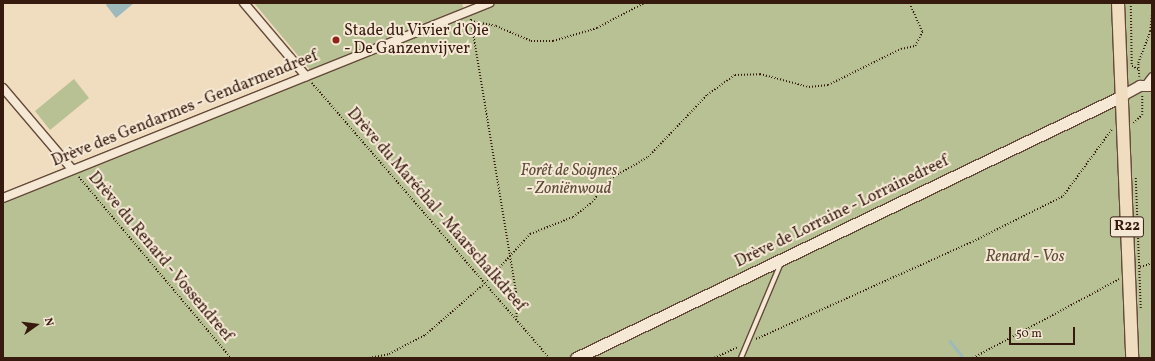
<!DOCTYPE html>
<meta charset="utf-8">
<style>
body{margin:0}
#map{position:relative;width:1155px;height:361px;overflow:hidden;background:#f0dcbf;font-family:Vollkorn,serif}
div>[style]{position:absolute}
.green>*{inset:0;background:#b7c194}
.water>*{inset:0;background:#9eb9bc}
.stream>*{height:2.5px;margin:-1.25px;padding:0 1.25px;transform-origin:1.25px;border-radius:1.25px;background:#9eb9bc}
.path>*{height:1.5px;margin-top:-0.75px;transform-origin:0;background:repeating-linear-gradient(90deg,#371a0e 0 1px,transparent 0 3px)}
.roads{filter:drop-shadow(1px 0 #654a3a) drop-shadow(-1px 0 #654a3a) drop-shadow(0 1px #654a3a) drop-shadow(0 -1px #654a3a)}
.service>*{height:4px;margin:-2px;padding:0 2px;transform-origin:2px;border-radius:2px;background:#f5e8d5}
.pedestrian>*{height:6px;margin:-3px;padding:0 3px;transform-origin:3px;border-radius:3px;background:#f5e8d5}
.minor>*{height:8px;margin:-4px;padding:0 4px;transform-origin:4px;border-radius:4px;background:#f5e8d5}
.tertiary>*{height:10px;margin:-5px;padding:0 5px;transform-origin:5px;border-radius:5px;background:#f5e8d5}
.secondary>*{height:11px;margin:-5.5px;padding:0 5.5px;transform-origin:5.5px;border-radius:5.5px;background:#f5e8d5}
.primary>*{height:12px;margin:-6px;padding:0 6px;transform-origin:6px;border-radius:6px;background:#f0dcbf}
.dots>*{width:11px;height:11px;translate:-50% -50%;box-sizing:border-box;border:2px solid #f5e8d5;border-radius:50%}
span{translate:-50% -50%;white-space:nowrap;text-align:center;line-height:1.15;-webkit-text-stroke:4px #f5e8d5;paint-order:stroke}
.shield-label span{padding:1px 3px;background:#f5e8d5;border:1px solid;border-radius:3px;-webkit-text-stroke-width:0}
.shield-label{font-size:15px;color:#371a0e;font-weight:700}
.poi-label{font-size:16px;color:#371a0e}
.left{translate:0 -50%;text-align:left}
.street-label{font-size:16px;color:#371a0e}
.park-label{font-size:16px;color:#5d4c36;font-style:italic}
.frame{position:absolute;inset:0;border:4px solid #371a0e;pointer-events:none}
.north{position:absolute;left:16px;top:305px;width:40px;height:40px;-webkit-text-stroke:3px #f5e8d5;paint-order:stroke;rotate:76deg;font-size:11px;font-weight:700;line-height:16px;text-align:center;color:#371a0e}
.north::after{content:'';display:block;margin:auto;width:14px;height:18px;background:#371a0e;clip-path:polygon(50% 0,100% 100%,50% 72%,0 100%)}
.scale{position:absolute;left:1009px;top:327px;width:66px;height:18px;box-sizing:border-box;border:2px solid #371a0e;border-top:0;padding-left:5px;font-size:12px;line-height:14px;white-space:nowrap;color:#371a0e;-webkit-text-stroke:3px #f5e8d5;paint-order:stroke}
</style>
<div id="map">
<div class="green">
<div style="clip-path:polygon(254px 3px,462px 3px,464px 10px,311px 71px)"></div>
<div style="clip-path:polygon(493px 3px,1152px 3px,1152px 358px,3px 358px,3px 199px)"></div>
<div style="clip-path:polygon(74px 79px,89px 98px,50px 130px,35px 111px)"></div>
</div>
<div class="water">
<div style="clip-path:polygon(108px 3px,134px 3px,116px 18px,106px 5px)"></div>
<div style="clip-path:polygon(274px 75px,274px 79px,252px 82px,251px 78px)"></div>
</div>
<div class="stream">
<div style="left:950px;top:341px;width:19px;rotate:51deg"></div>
</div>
<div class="path">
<div style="left:1131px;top:3px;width:63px;rotate:89.1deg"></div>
<div style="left:1132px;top:66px;width:7px;rotate:27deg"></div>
<div style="left:471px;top:19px;width:277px;rotate:80.6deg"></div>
<div style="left:516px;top:292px;width:27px;rotate:88deg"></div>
<div style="left:471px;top:21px;width:25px;rotate:11deg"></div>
<div style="left:496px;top:26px;width:38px;rotate:23deg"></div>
<div style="left:531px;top:41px;width:22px"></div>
<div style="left:553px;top:41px;width:46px;rotate:-16.5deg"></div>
<div style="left:597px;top:28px;width:53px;rotate:-28deg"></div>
<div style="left:1139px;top:77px;width:14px;rotate:-94deg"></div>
<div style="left:1138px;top:63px;width:34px;rotate:-69deg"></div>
<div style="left:1150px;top:31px;width:18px;rotate:-84deg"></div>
<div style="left:312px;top:83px;width:363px;rotate:49.2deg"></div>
<div style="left:1133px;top:123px;width:12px;rotate:-42deg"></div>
<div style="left:1142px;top:115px;width:19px;rotate:-90deg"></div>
<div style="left:79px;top:177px;width:236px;rotate:50deg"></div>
<div style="left:1136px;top:178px;width:131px;rotate:87.8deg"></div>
<div style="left:1140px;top:267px;width:13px;rotate:-18deg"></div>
<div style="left:756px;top:339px;width:235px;rotate:-24.2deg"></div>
<div style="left:970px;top:243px;width:104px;rotate:-26.8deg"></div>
<div style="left:1063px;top:196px;width:83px;rotate:-53.8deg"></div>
<div style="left:369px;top:358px;width:20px;rotate:-11deg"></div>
<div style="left:389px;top:354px;width:41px;rotate:-27.8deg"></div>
<div style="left:425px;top:335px;width:79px;rotate:-40.9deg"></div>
<div style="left:485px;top:283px;width:67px;rotate:-47.4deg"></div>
<div style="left:530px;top:234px;width:46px;rotate:-21.6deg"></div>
<div style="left:573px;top:217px;width:24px;rotate:-38deg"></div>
<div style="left:592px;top:202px;width:29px;rotate:-52deg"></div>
<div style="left:610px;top:179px;width:44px;rotate:-30.1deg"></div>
<div style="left:648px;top:157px;width:86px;rotate:-46.4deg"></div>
<div style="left:707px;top:95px;width:34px;rotate:-36deg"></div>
<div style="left:735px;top:75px;width:25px;rotate:-2deg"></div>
<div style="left:760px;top:74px;width:51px;rotate:14.9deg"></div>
<div style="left:809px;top:87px;width:19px;rotate:-6deg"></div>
<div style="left:828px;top:85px;width:81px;rotate:-26.3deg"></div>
<div style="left:901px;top:49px;width:14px;rotate:-12deg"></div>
<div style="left:915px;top:46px;width:16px;rotate:-63deg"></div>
<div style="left:922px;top:32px;width:32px;rotate:-114deg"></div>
<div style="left:714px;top:358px;width:26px;rotate:-25deg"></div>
<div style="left:973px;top:358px;width:166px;rotate:-28.4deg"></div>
</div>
<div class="roads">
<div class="service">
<div style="left:741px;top:358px;width:103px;rotate:-67.2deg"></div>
</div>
<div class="pedestrian">
<div style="left:1145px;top:85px;width:11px;rotate:-52deg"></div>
</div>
<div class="minor">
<div style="left:244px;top:3px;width:96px;rotate:49.7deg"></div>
<div style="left:3px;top:88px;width:106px;rotate:49.6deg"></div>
<div style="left:3px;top:198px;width:524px;rotate:-21.86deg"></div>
</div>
<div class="tertiary">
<div style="left:1122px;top:96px;width:21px;rotate:-29deg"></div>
<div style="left:1140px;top:86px;width:12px"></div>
</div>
<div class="secondary">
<div style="left:576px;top:358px;width:606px;rotate:-25.63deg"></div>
</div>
<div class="primary">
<div style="left:1118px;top:3px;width:355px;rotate:87.7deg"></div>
</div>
</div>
<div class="dots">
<div style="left:336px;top:40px;background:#8f2418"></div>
</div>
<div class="shield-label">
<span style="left:1127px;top:227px">R22</span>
</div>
<div class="poi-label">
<span class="left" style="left:344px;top:40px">Stade du Vivier d'Oie<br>- De Ganzenvijver</span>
</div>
<div class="street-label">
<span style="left:185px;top:109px;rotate:-22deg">Drève des Gendarmes - Gendarmendreef</span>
<span style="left:436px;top:210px;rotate:49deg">Drève du Maréchal - Maarschalkdreef</span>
<span style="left:842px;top:212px;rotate:-26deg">Drève de Lorraine - Lorrainedreef</span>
<span style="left:160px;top:257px;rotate:50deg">Drève du Renard - Vossendreef</span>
</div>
<div class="park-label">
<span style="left:569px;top:180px">Forêt de Soignes<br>- Zoniënwoud</span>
<span style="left:1025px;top:257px">Renard - Vos</span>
</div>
<div class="frame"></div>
<div class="north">N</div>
<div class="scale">50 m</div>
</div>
